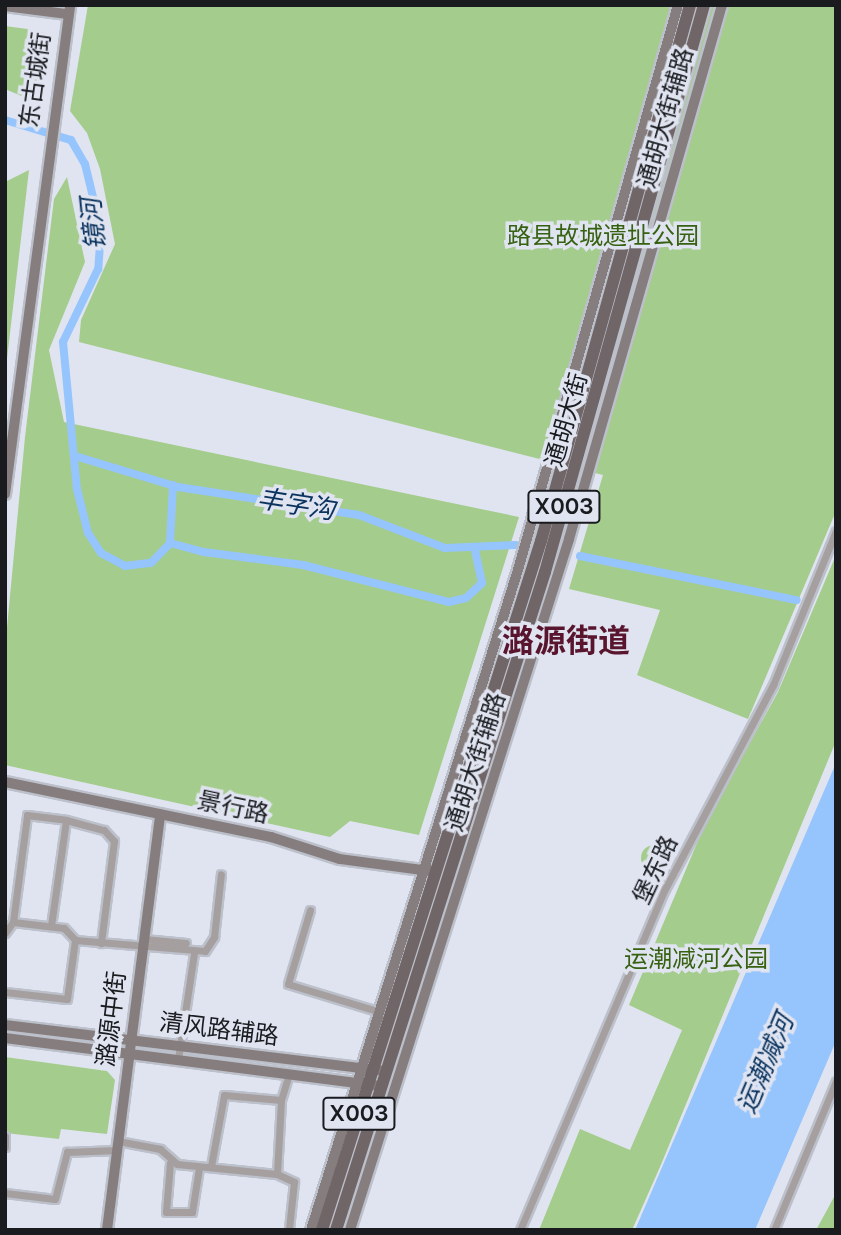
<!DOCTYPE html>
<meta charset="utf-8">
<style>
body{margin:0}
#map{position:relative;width:841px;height:1235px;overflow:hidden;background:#e0e4f0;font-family:Karla,"Noto Sans SC",sans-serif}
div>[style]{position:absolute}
.green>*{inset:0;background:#a4cc8c}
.round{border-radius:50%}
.water>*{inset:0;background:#96c5fd}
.canal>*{height:8px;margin:-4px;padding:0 4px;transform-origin:4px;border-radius:4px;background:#96c5fd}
.roads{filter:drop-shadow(2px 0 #bcc0ca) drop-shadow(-2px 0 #bcc0ca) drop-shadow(0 2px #bcc0ca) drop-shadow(0 -2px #bcc0ca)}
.street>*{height:7px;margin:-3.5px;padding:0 3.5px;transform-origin:3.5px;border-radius:3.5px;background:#a59fa0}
.secondary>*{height:10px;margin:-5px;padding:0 5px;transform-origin:5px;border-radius:5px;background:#867d7f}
.primary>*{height:12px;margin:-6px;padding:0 6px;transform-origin:6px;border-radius:6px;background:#706567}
span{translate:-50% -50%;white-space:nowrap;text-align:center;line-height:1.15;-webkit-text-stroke:7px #e0e4f0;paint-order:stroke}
.shield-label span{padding:2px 5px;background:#e0e4f0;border:2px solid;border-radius:5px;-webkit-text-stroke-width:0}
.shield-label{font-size:23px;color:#191b1f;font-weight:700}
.street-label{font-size:24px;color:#191b1f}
.park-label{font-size:24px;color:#366110}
.water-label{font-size:26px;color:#0a335e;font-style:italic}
.district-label{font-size:32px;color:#58152d;font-weight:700}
.frame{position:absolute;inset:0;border:7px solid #191b1f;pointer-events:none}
</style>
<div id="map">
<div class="green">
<div style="clip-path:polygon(88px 5px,836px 5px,836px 511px,748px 719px,637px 675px,660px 610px,569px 589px,603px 475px,79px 342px,81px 320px,115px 244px,100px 169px,87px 133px,70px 111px)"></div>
<div style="clip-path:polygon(5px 26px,42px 31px,49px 40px,38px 103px,5px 89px)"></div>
<div style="clip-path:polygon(29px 170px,5px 376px,5px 182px)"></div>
<div style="clip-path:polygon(67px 177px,85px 262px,49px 350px,64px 422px,519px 517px,419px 835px,350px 821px,330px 837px,5px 765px,5px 649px,25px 437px,54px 199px)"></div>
<div style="clip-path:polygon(836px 555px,836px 741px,660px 1167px,632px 1230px,539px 1230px,580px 1129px,630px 1150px,682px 1030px,629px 1005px,705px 824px,778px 692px)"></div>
<div class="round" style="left:641px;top:845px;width:26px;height:26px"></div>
<div style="clip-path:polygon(5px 1057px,107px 1071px,115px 1080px,107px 1134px,61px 1129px,59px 1139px,5px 1133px)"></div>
<div style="clip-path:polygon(836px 1193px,836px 1230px,816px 1230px,827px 1210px)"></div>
</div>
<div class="water">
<div style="clip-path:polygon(836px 763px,836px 1041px,755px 1230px,635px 1230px)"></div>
</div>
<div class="canal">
<div style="left:5px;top:120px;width:69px;rotate:16.9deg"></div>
<div style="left:71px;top:140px;width:28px;rotate:60deg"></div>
<div style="left:85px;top:164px;width:68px;rotate:76.4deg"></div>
<div style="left:101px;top:230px;width:39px;rotate:94deg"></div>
<div style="left:98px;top:269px;width:81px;rotate:115.6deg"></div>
<div style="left:63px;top:342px;width:148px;rotate:84.6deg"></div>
<div style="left:77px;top:489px;width:45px;rotate:76deg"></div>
<div style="left:88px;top:533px;width:24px;rotate:57deg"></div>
<div style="left:101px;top:553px;width:27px;rotate:28deg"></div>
<div style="left:125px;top:566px;width:26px;rotate:-7deg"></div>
<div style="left:151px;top:563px;width:28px;rotate:-46deg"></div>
<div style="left:75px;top:456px;width:108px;rotate:16.8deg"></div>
<div style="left:178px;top:487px;width:183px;rotate:8.8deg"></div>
<div style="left:359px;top:515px;width:92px;rotate:21deg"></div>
<div style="left:445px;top:548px;width:71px;rotate:-2.4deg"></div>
<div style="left:173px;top:485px;width:58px;rotate:93deg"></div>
<div style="left:170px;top:543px;width:35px;rotate:15deg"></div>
<div style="left:204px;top:552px;width:100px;rotate:7.5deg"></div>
<div style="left:303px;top:565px;width:151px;rotate:14.2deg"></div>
<div style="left:449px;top:602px;width:17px;rotate:-13deg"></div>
<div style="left:466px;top:598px;width:22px;rotate:-43deg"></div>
<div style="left:482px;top:583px;width:35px;rotate:-102deg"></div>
<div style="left:580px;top:556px;width:221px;rotate:11.5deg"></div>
</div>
<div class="roads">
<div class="street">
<div style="left:310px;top:910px;width:77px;rotate:106.6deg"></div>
<div style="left:288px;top:984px;width:96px;rotate:16.9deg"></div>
<div style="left:13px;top:922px;width:108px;rotate:-82.5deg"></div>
<div style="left:27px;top:815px;width:39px;rotate:7deg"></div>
<div style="left:66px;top:820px;width:39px;rotate:15deg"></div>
<div style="left:104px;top:830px;width:15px;rotate:48deg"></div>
<div style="left:114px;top:841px;width:103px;rotate:97.3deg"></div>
<div style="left:51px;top:926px;width:107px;rotate:-81.9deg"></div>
<div style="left:5px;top:933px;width:14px;rotate:-54deg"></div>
<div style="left:13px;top:922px;width:51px;rotate:6.7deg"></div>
<div style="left:64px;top:928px;width:16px;rotate:47deg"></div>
<div style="left:75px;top:940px;width:130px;rotate:4.8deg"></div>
<div style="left:205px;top:951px;width:17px;rotate:-57deg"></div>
<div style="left:214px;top:937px;width:63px;rotate:-83.7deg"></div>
<div style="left:144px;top:939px;width:42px;rotate:5.4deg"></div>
<div style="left:5px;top:992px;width:62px;rotate:6.4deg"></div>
<div style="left:67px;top:999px;width:60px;rotate:-82.3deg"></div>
<div style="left:178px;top:1059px;width:107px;rotate:-81.4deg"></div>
<div style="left:5px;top:1136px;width:11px;rotate:90deg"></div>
<div style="left:118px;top:1141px;width:43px;rotate:10.8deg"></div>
<div style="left:160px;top:1149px;width:23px;rotate:41deg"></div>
<div style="left:177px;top:1164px;width:100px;rotate:5.7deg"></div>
<div style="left:277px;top:1174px;width:19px;rotate:25deg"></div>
<div style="left:294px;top:1182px;width:47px;rotate:96.1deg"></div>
<div style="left:170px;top:1163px;width:49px;rotate:94.7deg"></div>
<div style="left:166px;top:1212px;width:26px"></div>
<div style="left:192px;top:1212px;width:45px;rotate:-81deg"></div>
<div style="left:211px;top:1166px;width:72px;rotate:-79.6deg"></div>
<div style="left:224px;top:1095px;width:57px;rotate:5deg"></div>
<div style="left:277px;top:1174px;width:74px;rotate:-86.9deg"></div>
<div style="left:281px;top:1100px;width:28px;rotate:-73deg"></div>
<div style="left:5px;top:1193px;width:50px;rotate:6.8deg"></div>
<div style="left:55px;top:1199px;width:49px;rotate:-75.7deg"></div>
<div style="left:67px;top:1152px;width:50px;rotate:-2.3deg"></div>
<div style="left:520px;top:1230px;width:371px;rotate:-67deg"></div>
<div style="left:665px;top:889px;width:231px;rotate:-62.1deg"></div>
<div style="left:773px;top:685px;width:166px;rotate:-67.8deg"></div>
<div style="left:774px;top:1230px;width:161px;rotate:-67.4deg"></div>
</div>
<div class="secondary">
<div style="left:5px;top:6px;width:63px;rotate:7.4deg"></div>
<div style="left:5px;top:494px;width:493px;rotate:-82.4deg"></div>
<div style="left:5px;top:782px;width:272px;rotate:11.7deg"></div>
<div style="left:271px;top:837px;width:72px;rotate:17.7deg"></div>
<div style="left:340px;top:859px;width:91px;rotate:7.6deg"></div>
<div style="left:5px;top:1025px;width:384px;rotate:6.9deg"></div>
<div style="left:5px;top:1038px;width:380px;rotate:7.3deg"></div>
<div style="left:107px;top:1230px;width:419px;rotate:-82.7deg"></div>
<div style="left:311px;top:1230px;width:692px;rotate:-72.59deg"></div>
<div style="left:518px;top:570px;width:587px;rotate:-74.19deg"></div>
<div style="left:350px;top:1230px;width:725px;rotate:-72.41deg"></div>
<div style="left:569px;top:539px;width:555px;rotate:-74.01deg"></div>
</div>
<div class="primary">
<div style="left:322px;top:1230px;width:723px;rotate:-72.37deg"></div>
<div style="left:541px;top:541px;width:556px;rotate:-74.46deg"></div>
<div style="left:336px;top:1230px;width:690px;rotate:-72.38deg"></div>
<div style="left:545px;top:572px;width:589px;rotate:-74.34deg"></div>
</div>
</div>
<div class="shield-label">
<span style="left:564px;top:507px">X003</span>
<span style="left:359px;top:1114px">X003</span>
</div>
<div class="street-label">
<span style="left:36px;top:80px;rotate:-82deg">东古城街</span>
<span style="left:666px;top:118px;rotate:-74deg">通胡大街辅路</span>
<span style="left:567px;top:420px;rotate:-74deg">通胡大街</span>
<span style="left:476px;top:762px;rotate:-72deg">通胡大街辅路</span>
<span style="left:233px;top:808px;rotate:12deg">景行路</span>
<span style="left:656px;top:870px;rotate:-65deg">堡东路</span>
<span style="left:112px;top:1019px;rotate:-83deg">潞源中街</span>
<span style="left:219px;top:1030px;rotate:7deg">清风路辅路</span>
</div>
<div class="park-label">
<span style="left:603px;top:237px">路县故城遗址公园</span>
<span style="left:696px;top:960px">运潮减河公园</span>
</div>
<div class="water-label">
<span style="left:94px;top:224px;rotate:-96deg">镜河</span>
<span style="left:296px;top:505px;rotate:9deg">丰字沟</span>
<span style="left:766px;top:1064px;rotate:-67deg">运潮减河</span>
</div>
<div class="district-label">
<span style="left:566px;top:642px">潞源街道</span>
</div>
<div class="frame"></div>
</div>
